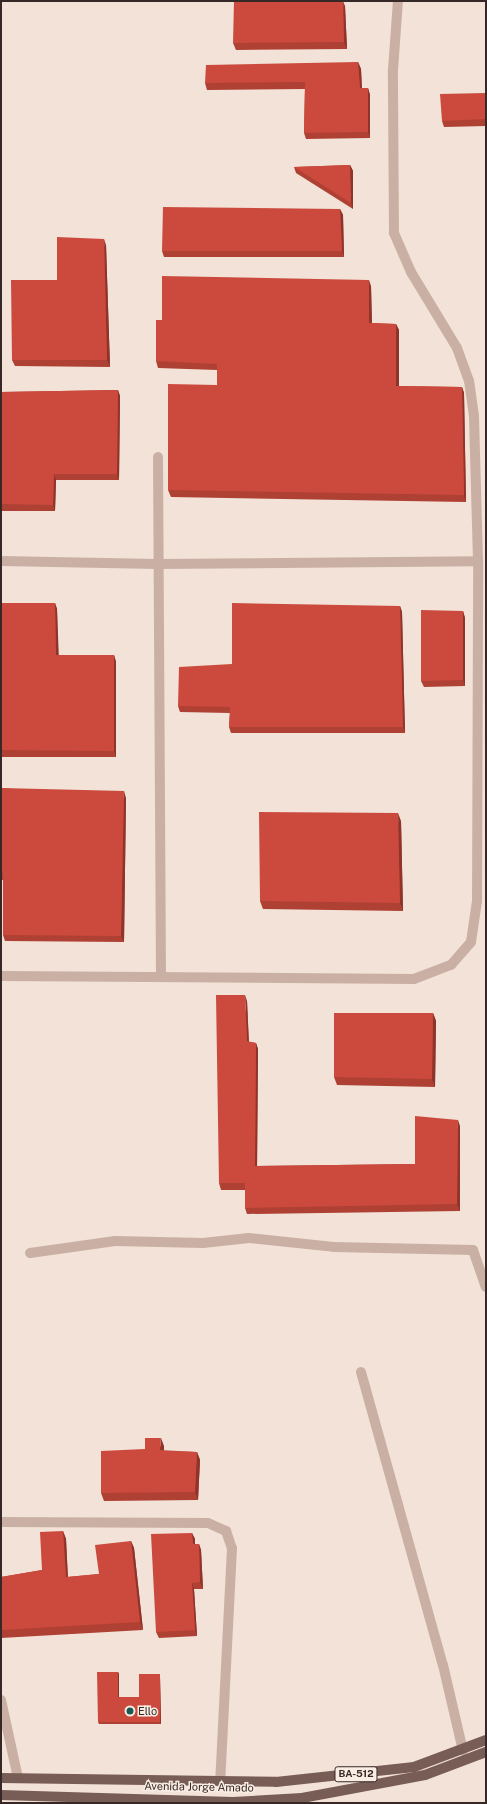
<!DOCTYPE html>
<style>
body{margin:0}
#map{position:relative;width:487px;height:1804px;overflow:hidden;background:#f2e2d8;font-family:"Public Sans",sans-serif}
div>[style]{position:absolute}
.minor>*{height:10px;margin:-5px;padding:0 5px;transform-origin:5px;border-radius:5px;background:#cab0a4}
.primary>*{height:10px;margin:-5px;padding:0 5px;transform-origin:5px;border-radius:5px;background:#785c56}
.wall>*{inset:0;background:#af4034}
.shaded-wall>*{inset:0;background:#8e342b}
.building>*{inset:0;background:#cb4a3d}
.dots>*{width:11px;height:11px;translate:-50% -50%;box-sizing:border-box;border:2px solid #faede4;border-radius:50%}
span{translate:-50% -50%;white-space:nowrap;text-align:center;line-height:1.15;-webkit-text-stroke:3px #faede4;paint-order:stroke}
.shield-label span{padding:1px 3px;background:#faede4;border:1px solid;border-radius:3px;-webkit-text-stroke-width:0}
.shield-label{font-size:10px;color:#352826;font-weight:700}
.poi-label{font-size:11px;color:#352826}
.left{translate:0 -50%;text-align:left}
.street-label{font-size:11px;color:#352826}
.frame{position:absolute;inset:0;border:2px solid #352826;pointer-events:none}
</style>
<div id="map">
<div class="minor">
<div style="left:158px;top:457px;width:520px;rotate:89.67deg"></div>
<div style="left:1px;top:561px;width:156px;rotate:1.1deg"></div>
<div style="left:157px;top:564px;width:321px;rotate:-0.5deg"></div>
<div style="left:1px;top:976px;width:413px;rotate:0.4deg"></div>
<div style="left:414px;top:979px;width:40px;rotate:-21deg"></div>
<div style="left:451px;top:965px;width:30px;rotate:-49deg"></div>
<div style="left:471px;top:942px;width:41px;rotate:-81.7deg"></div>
<div style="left:477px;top:901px;width:340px;rotate:-89.8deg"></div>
<div style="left:478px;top:561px;width:145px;rotate:-91.6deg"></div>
<div style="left:474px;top:416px;width:35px;rotate:-98deg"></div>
<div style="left:469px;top:381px;width:35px;rotate:-110deg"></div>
<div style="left:457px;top:348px;width:89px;rotate:-121.2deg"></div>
<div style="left:411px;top:272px;width:43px;rotate:-113.6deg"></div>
<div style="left:394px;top:233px;width:163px;rotate:-90.4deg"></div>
<div style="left:393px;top:70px;width:69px;rotate:-85.9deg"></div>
<div style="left:30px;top:1253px;width:86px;rotate:-8deg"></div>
<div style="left:115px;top:1241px;width:88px;rotate:1.3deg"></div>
<div style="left:203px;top:1243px;width:46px;rotate:-6.2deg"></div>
<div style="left:249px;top:1238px;width:85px;rotate:6deg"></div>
<div style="left:334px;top:1247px;width:139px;rotate:1.2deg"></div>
<div style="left:473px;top:1250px;width:39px;rotate:71deg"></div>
<div style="left:361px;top:1372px;width:304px;rotate:74.4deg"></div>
<div style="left:443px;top:1665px;width:88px;rotate:76.9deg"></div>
<div style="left:1px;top:1522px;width:207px;rotate:0.3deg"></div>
<div style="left:208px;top:1523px;width:20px;rotate:24deg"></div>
<div style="left:226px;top:1531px;width:18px;rotate:71deg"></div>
<div style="left:232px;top:1548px;width:233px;rotate:92.9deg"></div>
<div style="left:1px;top:1700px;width:80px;rotate:77.7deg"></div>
</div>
<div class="primary">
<div style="left:1px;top:1778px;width:275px;rotate:0.8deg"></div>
<div style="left:276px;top:1782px;width:139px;rotate:-6.2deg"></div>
<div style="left:414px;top:1767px;width:77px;rotate:-20.6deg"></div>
<div style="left:1px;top:1795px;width:232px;rotate:1.7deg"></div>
<div style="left:233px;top:1802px;width:69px;rotate:-3.3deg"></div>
<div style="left:302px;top:1798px;width:125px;rotate:-10.6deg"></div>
<div style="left:425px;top:1775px;width:65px;rotate:-20.7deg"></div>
</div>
<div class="wall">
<div style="clip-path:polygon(345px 6px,347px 49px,236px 50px,233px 43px)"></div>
<div style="clip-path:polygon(358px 62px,361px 69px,362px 88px,368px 88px,370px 95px,370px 138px,306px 139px,304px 133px,305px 89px,207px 90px,205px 83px)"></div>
<div style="clip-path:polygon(486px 93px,486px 126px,444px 127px,442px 121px)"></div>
<div style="clip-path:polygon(350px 165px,353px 171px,353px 209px,296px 173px,294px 167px)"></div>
<div style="clip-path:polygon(340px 209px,343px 215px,344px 257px,164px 257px,162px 251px)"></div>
<div style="clip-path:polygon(106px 245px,110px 367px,15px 366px,12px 360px,57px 280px)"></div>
<div style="clip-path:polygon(371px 286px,372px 323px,396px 324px,399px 330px,399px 386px,462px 387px,464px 393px,466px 502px,171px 497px,168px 490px,217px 385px,217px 370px,158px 368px,156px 361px,162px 320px)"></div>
<div style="clip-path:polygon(118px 390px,120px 396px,119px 480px,56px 480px,55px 511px,1px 511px,1px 392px)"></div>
<div style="clip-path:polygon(1px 603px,55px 603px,57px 609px,58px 655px,114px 655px,116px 662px,116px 757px,1px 757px)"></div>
<div style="clip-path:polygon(400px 606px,402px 612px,405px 733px,231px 733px,229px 727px,230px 713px,180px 712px,178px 706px,232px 664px)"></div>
<div style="clip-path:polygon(463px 611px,465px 618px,465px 686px,424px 687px,421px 681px)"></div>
<div style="clip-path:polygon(1px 788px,126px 798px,124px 942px,5px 941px,3px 935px,3px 880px,1px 880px)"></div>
<div style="clip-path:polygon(401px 821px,403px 911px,263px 909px,260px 901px)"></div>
<div style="clip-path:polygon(247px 1001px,249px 1042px,256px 1043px,258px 1049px,257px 1166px,415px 1164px,460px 1126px,460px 1211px,247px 1214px,245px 1208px,245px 1190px,221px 1190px,219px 1183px)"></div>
<div style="clip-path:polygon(433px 1013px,436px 1021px,435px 1087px,337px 1085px,334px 1077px)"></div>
<div style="clip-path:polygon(164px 1446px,164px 1451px,197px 1452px,200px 1460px,198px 1500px,104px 1501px,101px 1493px,145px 1449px)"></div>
<div style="clip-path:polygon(63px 1531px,66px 1539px,68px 1577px,99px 1574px,131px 1541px,134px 1548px,143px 1630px,1px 1638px,1px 1577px,42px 1570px)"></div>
<div style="clip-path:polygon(192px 1533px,195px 1539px,195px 1544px,199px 1544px,201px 1550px,203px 1589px,194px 1589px,197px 1636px,159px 1638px,156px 1632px)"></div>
<div style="clip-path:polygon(118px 1672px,119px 1674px,119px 1697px,139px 1697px,160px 1676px,161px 1724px,99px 1724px,98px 1722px)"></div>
</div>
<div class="shaded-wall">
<div style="clip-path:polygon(343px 1px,345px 6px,347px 49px,344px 42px)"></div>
<div style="clip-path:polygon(358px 62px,361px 69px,362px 94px,360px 88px)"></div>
<div style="clip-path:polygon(368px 88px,370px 95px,370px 138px,368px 132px)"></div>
<div style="clip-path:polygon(350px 165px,353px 171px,353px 209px,351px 203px)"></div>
<div style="clip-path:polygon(340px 209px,343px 215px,344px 257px,342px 251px)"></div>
<div style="clip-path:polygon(104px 239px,106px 245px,110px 367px,107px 360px)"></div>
<div style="clip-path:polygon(369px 280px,371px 286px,372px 330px,369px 323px)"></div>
<div style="clip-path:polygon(396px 324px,399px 330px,399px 393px,396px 386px)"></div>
<div style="clip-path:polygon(462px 387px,464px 393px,466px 502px,464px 495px)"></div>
<div style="clip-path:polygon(118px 390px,120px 396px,119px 480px,117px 474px)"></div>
<div style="clip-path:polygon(54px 474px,56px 480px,55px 511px,53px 505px)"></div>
<div style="clip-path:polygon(55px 603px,57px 609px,59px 661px,56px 655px)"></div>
<div style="clip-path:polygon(400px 606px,402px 612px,405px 733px,403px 727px)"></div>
<div style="clip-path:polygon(463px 611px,465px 618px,465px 686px,463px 680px)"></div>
<div style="clip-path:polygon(114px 655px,116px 662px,116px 757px,114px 751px)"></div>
<div style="clip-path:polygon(124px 791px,126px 798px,124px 942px,121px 936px)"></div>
<div style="clip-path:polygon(398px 813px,401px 821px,403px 911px,400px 903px)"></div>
<div style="clip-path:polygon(245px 995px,247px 1001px,249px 1048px,247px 1041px)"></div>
<div style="clip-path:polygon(433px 1013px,436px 1021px,435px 1087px,432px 1079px)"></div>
<div style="clip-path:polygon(256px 1043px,258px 1049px,257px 1173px,255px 1166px)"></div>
<div style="clip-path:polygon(458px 1120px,460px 1126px,460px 1211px,457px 1204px)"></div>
<div style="clip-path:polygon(161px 1438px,164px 1446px,163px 1459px,160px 1450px)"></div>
<div style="clip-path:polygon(197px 1452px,200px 1460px,198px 1500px,195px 1492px)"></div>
<div style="clip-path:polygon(63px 1531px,66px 1539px,68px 1584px,66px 1577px)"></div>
<div style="clip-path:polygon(192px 1533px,195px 1539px,195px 1550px,193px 1544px)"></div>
<div style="clip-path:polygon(131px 1541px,134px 1548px,143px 1630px,140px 1622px)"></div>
<div style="clip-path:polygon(199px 1544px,201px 1550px,203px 1589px,200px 1582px)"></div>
<div style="clip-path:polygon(192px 1583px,194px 1589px,197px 1636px,195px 1630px)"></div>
<div style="clip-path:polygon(118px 1672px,119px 1674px,119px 1699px,118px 1697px)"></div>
<div style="clip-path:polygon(160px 1674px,160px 1676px,161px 1724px,160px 1722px)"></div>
</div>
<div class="building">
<div style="clip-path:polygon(234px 1px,343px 1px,344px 42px,233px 43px)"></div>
<div style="clip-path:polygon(358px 62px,360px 88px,368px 88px,368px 132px,304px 133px,305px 82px,205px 83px,206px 65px)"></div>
<div style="clip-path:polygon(486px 93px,486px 119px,442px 121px,440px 94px)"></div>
<div style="clip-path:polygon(350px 165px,351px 203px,294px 167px)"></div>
<div style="clip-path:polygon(163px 207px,340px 209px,342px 251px,162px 251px)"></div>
<div style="clip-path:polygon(57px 237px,104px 239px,107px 360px,12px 360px,11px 280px,57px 280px)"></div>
<div style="clip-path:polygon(485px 252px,486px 252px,486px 281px,485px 281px)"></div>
<div style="clip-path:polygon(162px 276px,369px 280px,369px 323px,396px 324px,396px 386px,462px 387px,464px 495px,168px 490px,168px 384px,217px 385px,217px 364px,156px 361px,156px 320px,162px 320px)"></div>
<div style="clip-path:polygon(118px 390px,117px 474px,54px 474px,53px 505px,1px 504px,1px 392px)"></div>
<div style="clip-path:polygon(1px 603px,55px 603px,56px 655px,114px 655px,114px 751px,1px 750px)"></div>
<div style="clip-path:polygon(232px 603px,400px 606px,403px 727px,229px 727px,230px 707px,178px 706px,179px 667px,232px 664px)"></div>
<div style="clip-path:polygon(421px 610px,463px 611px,463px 680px,421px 681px)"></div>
<div style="clip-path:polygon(1px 788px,124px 791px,121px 936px,3px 935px,3px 873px,1px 873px)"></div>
<div style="clip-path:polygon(259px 812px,398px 813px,400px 903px,260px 901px)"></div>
<div style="clip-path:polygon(216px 995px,245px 995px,247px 1041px,256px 1043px,255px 1166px,415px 1164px,415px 1116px,458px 1120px,457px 1204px,245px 1208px,245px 1183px,219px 1183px)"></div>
<div style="clip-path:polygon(334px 1013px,433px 1013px,432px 1079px,334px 1077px)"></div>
<div style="clip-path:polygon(145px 1438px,161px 1438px,160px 1450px,197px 1452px,195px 1492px,101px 1493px,101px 1451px,145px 1449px)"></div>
<div style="clip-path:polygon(63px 1531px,66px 1577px,99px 1574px,95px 1545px,131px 1541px,140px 1622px,1px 1630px,1px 1577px,42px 1570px,40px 1532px)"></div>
<div style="clip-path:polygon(192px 1533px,193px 1544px,199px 1544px,200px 1582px,192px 1583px,195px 1630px,156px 1632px,151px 1534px)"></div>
<div style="clip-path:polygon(97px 1672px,118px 1672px,118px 1697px,139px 1697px,139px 1674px,160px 1674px,160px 1722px,98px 1722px)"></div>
</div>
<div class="dots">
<div style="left:130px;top:1711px;background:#1a5853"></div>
</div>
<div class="shield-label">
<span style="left:356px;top:1774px">BA-512</span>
</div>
<div class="poi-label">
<span class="left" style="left:138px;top:1711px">Ello</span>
</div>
<div class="street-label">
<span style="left:199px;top:1787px;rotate:1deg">Avenida Jorge Amado</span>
</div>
<div class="frame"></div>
</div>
